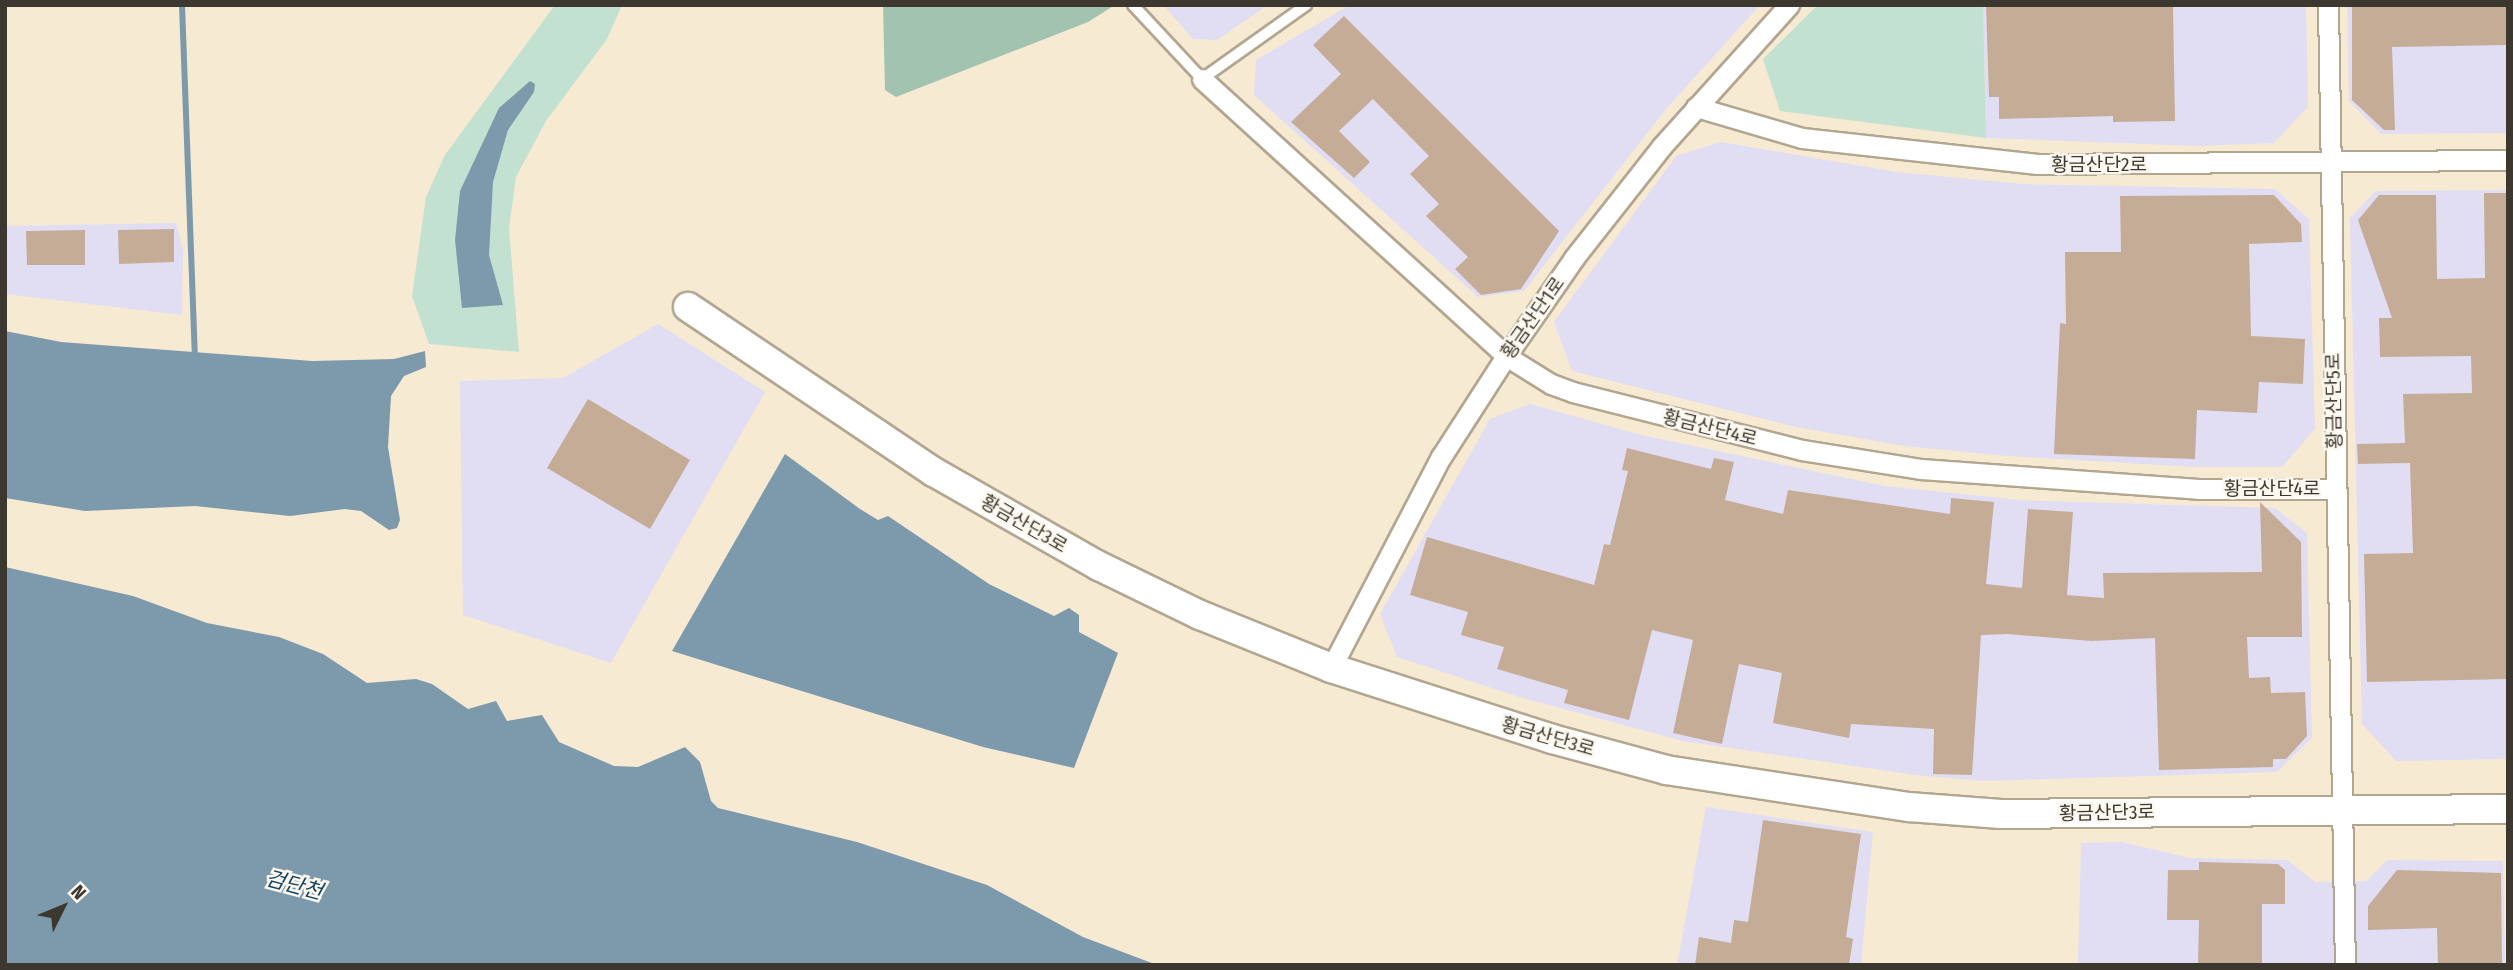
<!DOCTYPE html>
<meta charset="utf-8">
<style>
body{margin:0}
#map{position:relative;width:2513px;height:970px;overflow:hidden;background:#f6ead3;font-family:"Fira Sans Condensed","Noto Sans KR",sans-serif}
div>[style]{position:absolute}
.industrial>*{inset:0;background:#e1def4}
.green>*{inset:0;background:#c2e1d0}
.forest>*{inset:0;background:#a3c3b1}
.water>*{inset:0;background:#7d99ac}
.stream>*{height:6px;margin:-3px;padding:0 3px;transform-origin:3px;border-radius:3px;background:#7d99ac}
.building>*{inset:0;background:#c5ac96}
.roads{filter:drop-shadow(2px 0 #b2a690) drop-shadow(-2px 0 #b2a690) drop-shadow(0 2px #b2a690) drop-shadow(0 -2px #b2a690)}
.lane>*{height:10px;margin:-5px;padding:0 5px;transform-origin:5px;border-radius:5px;background:#fff}
.street>*{height:19px;margin:-9.5px;padding:0 9.5px;transform-origin:9.5px;border-radius:9.5px;background:#fff}
.secondary>*{height:28px;margin:-14px;padding:0 14px;transform-origin:14px;border-radius:14px;background:#fff}
span{translate:-50% -50%;white-space:nowrap;text-align:center;line-height:1.15;-webkit-text-stroke:5px #fdf8ef;paint-order:stroke}
.street-label{font-size:19px;color:#3d382f}
.water-label{font-size:21px;color:#124461;font-style:italic}
.frame{position:absolute;inset:0;border:7px solid #3d382f;pointer-events:none}
.north{position:absolute;left:28px;top:872px;width:70px;height:70px;-webkit-text-stroke:5px #fdf8ef;paint-order:stroke;rotate:47deg;font-size:19px;font-weight:700;line-height:28px;text-align:center;color:#3d382f}
.north::after{content:'';display:block;margin:auto;width:24px;height:32px;background:#3d382f;clip-path:polygon(50% 0,100% 100%,50% 72%,0 100%)}
</style>
<div id="map">
<div class="industrial">
<div style="clip-path:polygon(1163px 5px,1268px 5px,1217px 40px,1193px 39px)"></div>
<div style="clip-path:polygon(1350px 5px,1760px 5px,1666px 109px,1524px 291px,1478px 297px,1254px 95px,1256px 60px)"></div>
<div style="clip-path:polygon(1983px 5px,2306px 5px,2308px 107px,2274px 143px,2198px 146px,1986px 138px)"></div>
<div style="clip-path:polygon(2347px 5px,2508px 5px,2508px 133px,2381px 134px,2349px 101px)"></div>
<div style="clip-path:polygon(1721px 142px,1897px 172px,2023px 184px,2275px 189px,2309px 219px,2315px 429px,2282px 467px,2195px 467px,2007px 456px,1905px 446px,1796px 427px,1572px 371px,1554px 322px,1676px 156px)"></div>
<div style="clip-path:polygon(2508px 190px,2508px 759px,2396px 761px,2362px 724px,2350px 218px,2376px 191px)"></div>
<div style="clip-path:polygon(176px 223px,183px 250px,182px 315px,5px 294px,5px 226px)"></div>
<div style="clip-path:polygon(658px 324px,765px 392px,611px 663px,463px 615px,460px 381px,563px 378px)"></div>
<div style="clip-path:polygon(1530px 404px,1641px 435px,1885px 486px,2020px 500px,2275px 508px,2307px 533px,2312px 738px,2277px 772px,1984px 781px,1915px 775px,1683px 741px,1519px 697px,1397px 657px,1380px 614px,1490px 419px)"></div>
<div style="clip-path:polygon(1706px 807px,1873px 832px,1861px 965px,1677px 965px)"></div>
<div style="clip-path:polygon(2122px 842px,2190px 858px,2287px 860px,2315px 882px,2366px 881px,2387px 860px,2503px 861px,2505px 965px,2078px 965px,2081px 843px)"></div>
</div>
<div class="green">
<div style="clip-path:polygon(555px 5px,622px 5px,607px 39px,546px 121px,516px 177px,509px 228px,519px 352px,429px 344px,412px 296px,426px 197px,445px 155px)"></div>
<div style="clip-path:polygon(1818px 5px,1983px 5px,1986px 138px,1780px 111px,1763px 59px)"></div>
</div>
<div class="forest">
<div style="clip-path:polygon(883px 5px,1115px 5px,1088px 22px,896px 97px,885px 90px)"></div>
</div>
<div class="water">
<div style="clip-path:polygon(530px 81px,535px 84px,534px 92px,508px 130px,493px 182px,489px 255px,503px 305px,462px 308px,455px 240px,460px 191px,499px 108px)"></div>
<div style="clip-path:polygon(5px 331px,61px 342px,312px 361px,394px 359px,425px 351px,426px 367px,404px 376px,391px 396px,388px 447px,400px 520px,397px 528px,389px 530px,361px 511px,345px 509px,290px 516px,195px 506px,85px 511px,5px 498px)"></div>
<div style="clip-path:polygon(785px 454px,860px 509px,878px 520px,888px 516px,989px 584px,1054px 616px,1069px 608px,1079px 615px,1079px 632px,1118px 653px,1074px 768px,983px 747px,672px 651px)"></div>
<div style="clip-path:polygon(5px 567px,133px 596px,207px 623px,279px 637px,323px 654px,367px 683px,416px 679px,432px 684px,468px 709px,496px 701px,507px 721px,542px 715px,559px 742px,614px 766px,638px 767px,685px 747px,700px 762px,711px 801px,718px 808px,857px 842px,987px 885px,1083px 937px,1157px 965px,5px 965px)"></div>
</div>
<div class="stream">
<div style="left:182px;top:5px;width:355px;rotate:87.9deg"></div>
</div>
<div class="building">
<div style="clip-path:polygon(1986px 5px,2173px 5px,2175px 121px,2113px 122px,2113px 116px,1999px 119px,1999px 97px,1989px 97px)"></div>
<div style="clip-path:polygon(2352px 5px,2508px 5px,2508px 45px,2392px 47px,2395px 130px,2384px 130px,2352px 100px)"></div>
<div style="clip-path:polygon(1344px 16px,1559px 231px,1521px 289px,1481px 295px,1455px 269px,1468px 257px,1426px 216px,1439px 204px,1410px 174px,1429px 156px,1373px 99px,1339px 131px,1370px 162px,1354px 178px,1291px 122px,1341px 74px,1313px 45px)"></div>
<div style="clip-path:polygon(2484px 193px,2508px 193px,2508px 679px,2367px 682px,2364px 554px,2413px 553px,2410px 463px,2358px 464px,2357px 444px,2405px 443px,2403px 394px,2472px 393px,2471px 356px,2380px 357px,2379px 318px,2392px 318px,2358px 220px,2379px 195px,2436px 195px,2437px 279px,2485px 278px)"></div>
<div style="clip-path:polygon(2274px 195px,2301px 224px,2302px 242px,2249px 244px,2251px 336px,2305px 339px,2303px 384px,2259px 382px,2257px 413px,2197px 410px,2195px 459px,2054px 454px,2060px 323px,2066px 324px,2065px 252px,2121px 252px,2120px 196px)"></div>
<div style="clip-path:polygon(174px 229px,174px 262px,119px 264px,118px 230px)"></div>
<div style="clip-path:polygon(85px 230px,85px 265px,27px 265px,26px 231px)"></div>
<div style="clip-path:polygon(588px 399px,690px 460px,650px 529px,547px 468px)"></div>
<div style="clip-path:polygon(1627px 448px,1711px 469px,1714px 458px,1734px 462px,1725px 500px,1783px 514px,1788px 490px,1950px 514px,1951px 498px,1994px 502px,1986px 584px,2022px 588px,2028px 509px,2073px 512px,2067px 595px,2104px 598px,2103px 573px,2262px 572px,2260px 502px,2301px 542px,2302px 637px,2247px 637px,2249px 678px,2270px 677px,2271px 693px,2305px 692px,2307px 736px,2286px 759px,2273px 759px,2273px 767px,2159px 770px,2155px 638px,2091px 641px,2007px 634px,1981px 635px,1972px 775px,1933px 774px,1934px 729px,1851px 724px,1849px 738px,1773px 723px,1782px 673px,1739px 664px,1722px 744px,1673px 733px,1693px 640px,1652px 630px,1629px 720px,1564px 703px,1568px 690px,1497px 669px,1504px 647px,1461px 635px,1468px 612px,1410px 595px,1427px 537px,1594px 585px,1604px 544px,1610px 545px,1628px 471px,1622px 470px)"></div>
<div style="clip-path:polygon(1763px 820px,1861px 834px,1846px 937px,1853px 939px,1849px 965px,1695px 965px,1699px 937px,1731px 943px,1734px 920px,1748px 922px)"></div>
<div style="clip-path:polygon(2199px 862px,2278px 864px,2285px 870px,2285px 904px,2262px 904px,2262px 965px,2198px 965px,2199px 920px,2167px 920px,2168px 870px,2199px 870px)"></div>
<div style="clip-path:polygon(2397px 870px,2501px 873px,2502px 965px,2438px 965px,2437px 928px,2368px 930px,2368px 906px)"></div>
</div>
<div class="roads">
<div class="lane">
<div style="left:1133px;top:5px;width:101px;rotate:47deg"></div>
<div style="left:1202px;top:79px;width:128px;rotate:-35.4deg"></div>
</div>
<div class="street">
<div style="left:2328px;top:5px;width:960px;rotate:88.99deg"></div>
<div style="left:1202px;top:79px;width:411px;rotate:42.3deg"></div>
<div style="left:1506px;top:356px;width:53px;rotate:31.9deg"></div>
<div style="left:1551px;top:384px;width:23px;rotate:20deg"></div>
<div style="left:1573px;top:392px;width:236px;rotate:14.2deg"></div>
<div style="left:1802px;top:450px;width:121px;rotate:9.1deg"></div>
<div style="left:1921px;top:469px;width:278px;rotate:4.1deg"></div>
<div style="left:2198px;top:489px;width:137px"></div>
<div style="left:1696px;top:107px;width:110px;rotate:16.3deg"></div>
<div style="left:1802px;top:138px;width:237px;rotate:6.3deg"></div>
<div style="left:2038px;top:164px;width:470px;rotate:-0.5deg"></div>
<div style="left:1331px;top:668px;width:238px;rotate:-62.5deg"></div>
<div style="left:1441px;top:457px;width:120px;rotate:-57.2deg"></div>
<div style="left:1506px;top:356px;width:119px;rotate:-55.2deg"></div>
<div style="left:1574px;top:258px;width:142px;rotate:-51.8deg"></div>
<div style="left:1662px;top:146px;width:190px;rotate:-48deg"></div>
</div>
<div class="secondary">
<div style="left:688px;top:307px;width:296px;rotate:33.9deg"></div>
<div style="left:934px;top:472px;width:190px;rotate:29.7deg"></div>
<div style="left:1099px;top:566px;width:112px;rotate:25.9deg"></div>
<div style="left:1200px;top:615px;width:141px;rotate:22deg"></div>
<div style="left:1331px;top:668px;width:232px;rotate:17.8deg"></div>
<div style="left:1552px;top:739px;width:118px;rotate:15.2deg"></div>
<div style="left:1666px;top:770px;width:246px;rotate:8.7deg"></div>
<div style="left:1909px;top:807px;width:92px;rotate:4.4deg"></div>
<div style="left:2001px;top:814px;width:507px;rotate:-0.57deg"></div>
</div>
</div>
<div class="street-label">
<span style="left:2099px;top:165px">황금산단2로</span>
<span style="left:1533px;top:318px;rotate:-55deg">황금산단1로</span>
<span style="left:2334px;top:401px;rotate:-91deg">황금산단5로</span>
<span style="left:1710px;top:428px;rotate:14deg">황금산단4로</span>
<span style="left:2272px;top:489px">황금산단4로</span>
<span style="left:1024px;top:524px;rotate:30deg">황금산단3로</span>
<span style="left:1548px;top:737px;rotate:16deg">황금산단3로</span>
<span style="left:2107px;top:813px;rotate:-1deg">황금산단3로</span>
</div>
<div class="water-label">
<span style="left:294px;top:885px;rotate:15deg">검단천</span>
</div>
<div class="frame"></div>
<div class="north">N</div>
</div>
